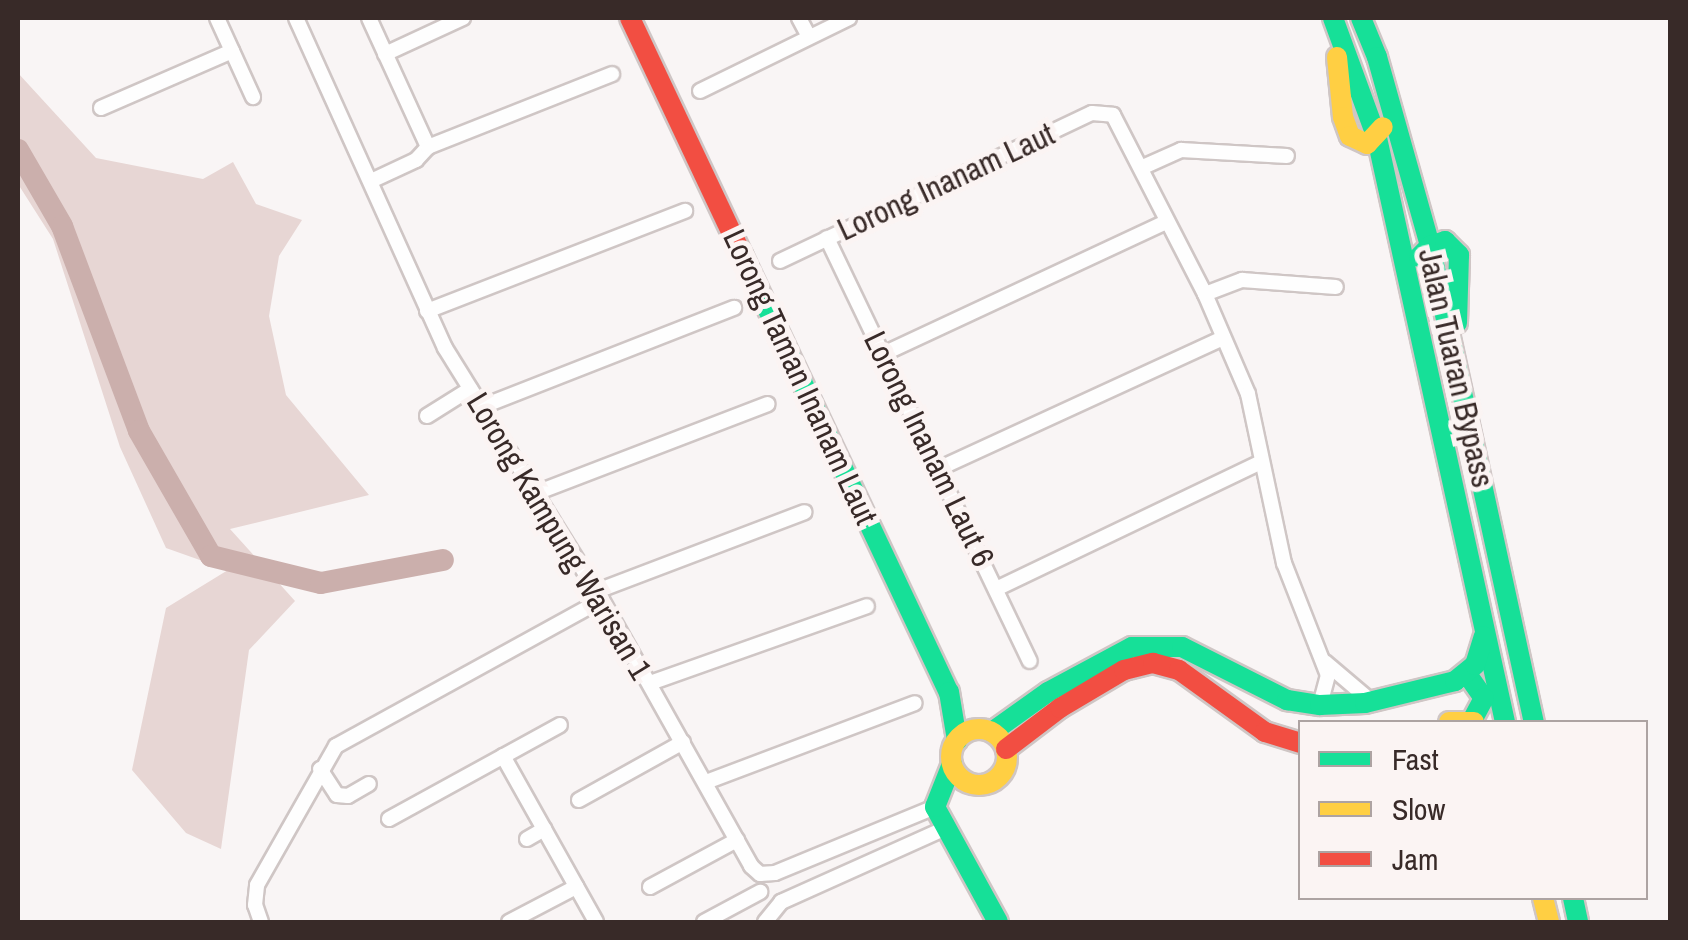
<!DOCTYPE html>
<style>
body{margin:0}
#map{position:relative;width:1688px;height:940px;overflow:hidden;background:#f9f5f5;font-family:"Archivo Narrow",sans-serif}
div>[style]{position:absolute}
.green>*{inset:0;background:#e7d6d4}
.river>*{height:22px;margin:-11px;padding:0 11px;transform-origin:11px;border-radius:11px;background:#cbafac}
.roads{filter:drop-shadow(2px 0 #cfc6c5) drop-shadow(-2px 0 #cfc6c5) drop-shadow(0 2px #cfc6c5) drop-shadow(0 -2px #cfc6c5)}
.street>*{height:14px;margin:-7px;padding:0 7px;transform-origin:7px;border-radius:7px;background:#fefefe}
.fast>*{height:20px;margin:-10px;padding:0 10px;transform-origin:10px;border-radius:10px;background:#16e098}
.slow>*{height:20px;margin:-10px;padding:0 10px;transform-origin:10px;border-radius:10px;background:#ffcf43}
.slow>.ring{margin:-10px;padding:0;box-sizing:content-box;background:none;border:20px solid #ffcf43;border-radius:50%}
.jam>*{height:20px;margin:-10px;padding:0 10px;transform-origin:10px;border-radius:10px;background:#f24e42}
span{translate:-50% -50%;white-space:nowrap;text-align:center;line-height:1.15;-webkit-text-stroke:10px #fbf4f3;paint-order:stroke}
.street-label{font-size:32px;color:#382a28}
.frame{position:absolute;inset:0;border:20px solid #382a28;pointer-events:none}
.legend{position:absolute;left:1298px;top:720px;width:350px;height:180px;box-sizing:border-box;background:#fbf4f3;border:2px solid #ada3a2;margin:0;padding:12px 18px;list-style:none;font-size:30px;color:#382a28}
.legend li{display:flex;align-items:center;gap:20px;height:50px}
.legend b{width:50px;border:2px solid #ada3a2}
</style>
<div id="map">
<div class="green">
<div style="clip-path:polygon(18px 73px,96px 158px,203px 179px,233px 162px,256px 204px,302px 220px,279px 256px,269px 316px,286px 395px,369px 495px,230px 529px,295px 601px,249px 650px,221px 849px,186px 833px,132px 770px,166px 608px,228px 570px,166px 548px,120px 447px,53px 239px,18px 184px)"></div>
</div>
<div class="river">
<div style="left:18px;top:150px;width:88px;rotate:59.9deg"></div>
<div style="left:62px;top:226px;width:219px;rotate:69.4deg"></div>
<div style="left:139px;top:431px;width:144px;rotate:60.1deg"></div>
<div style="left:211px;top:556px;width:113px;rotate:13.8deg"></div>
<div style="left:321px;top:583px;width:124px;rotate:-10.7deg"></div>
</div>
<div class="roads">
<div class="street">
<div style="left:217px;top:18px;width:87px;rotate:65.5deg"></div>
<div style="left:296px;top:18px;width:362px;rotate:65.7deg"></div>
<div style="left:445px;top:348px;width:297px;rotate:58.1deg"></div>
<div style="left:602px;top:600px;width:305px;rotate:60.7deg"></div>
<div style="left:751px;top:866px;width:12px;rotate:42deg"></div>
<div style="left:760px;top:874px;width:15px;rotate:-4deg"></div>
<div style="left:775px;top:873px;width:173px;rotate:-22.4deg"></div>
<div style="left:369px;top:18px;width:142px;rotate:65.4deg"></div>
<div style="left:799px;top:18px;width:21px;rotate:62deg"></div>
<div style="left:385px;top:54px;width:86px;rotate:-24.8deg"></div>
<div style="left:700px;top:91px;width:166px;rotate:-26.1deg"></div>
<div style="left:101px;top:108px;width:143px;rotate:-23.5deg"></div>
<div style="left:1143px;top:167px;width:42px;rotate:-24.1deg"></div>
<div style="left:1181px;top:150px;width:106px;rotate:3.2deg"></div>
<div style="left:371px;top:181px;width:50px;rotate:-25deg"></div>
<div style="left:416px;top:160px;width:18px;rotate:-47deg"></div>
<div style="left:428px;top:147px;width:198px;rotate:-21.6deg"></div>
<div style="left:827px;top:238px;width:469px;rotate:64.4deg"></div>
<div style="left:780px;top:261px;width:345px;rotate:-25.4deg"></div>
<div style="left:1092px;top:113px;width:21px;rotate:5deg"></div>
<div style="left:1113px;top:115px;width:201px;rotate:62.8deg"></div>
<div style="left:1205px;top:294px;width:109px;rotate:66.7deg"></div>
<div style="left:1248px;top:394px;width:173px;rotate:78deg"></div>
<div style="left:1284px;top:563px;width:120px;rotate:68.6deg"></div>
<div style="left:1328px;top:675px;width:31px;rotate:105deg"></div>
<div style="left:1205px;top:294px;width:40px;rotate:-21deg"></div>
<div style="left:1242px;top:280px;width:94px;rotate:4.3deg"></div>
<div style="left:427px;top:311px;width:277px;rotate:-21.2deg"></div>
<div style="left:883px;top:354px;width:312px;rotate:-25deg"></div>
<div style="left:481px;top:407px;width:272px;rotate:-21.4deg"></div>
<div style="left:427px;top:416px;width:51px;rotate:-32.1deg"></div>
<div style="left:938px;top:469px;width:314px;rotate:-24.7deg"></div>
<div style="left:536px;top:493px;width:248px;rotate:-21deg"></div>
<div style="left:996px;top:589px;width:294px;rotate:-25.6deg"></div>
<div style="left:597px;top:591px;width:222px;rotate:-20.8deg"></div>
<div style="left:1325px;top:662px;width:60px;rotate:40.3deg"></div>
<div style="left:650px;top:683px;width:230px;rotate:-19.5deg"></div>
<div style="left:503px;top:756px;width:190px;rotate:60.7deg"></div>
<div style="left:320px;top:769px;width:31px;rotate:57deg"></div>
<div style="left:337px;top:795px;width:11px;rotate:5deg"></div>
<div style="left:348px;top:796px;width:24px;rotate:-30deg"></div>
<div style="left:706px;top:782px;width:223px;rotate:-20.7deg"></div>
<div style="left:579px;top:800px;width:119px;rotate:-29.1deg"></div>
<div style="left:389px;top:819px;width:195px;rotate:-28.8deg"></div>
<div style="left:527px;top:839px;width:20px;rotate:-30deg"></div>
<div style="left:650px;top:887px;width:99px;rotate:-28.4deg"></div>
<div style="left:261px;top:922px;width:18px;rotate:-109deg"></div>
<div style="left:255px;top:905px;width:20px;rotate:-84deg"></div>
<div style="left:257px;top:885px;width:160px;rotate:-60.4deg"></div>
<div style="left:336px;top:746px;width:303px;rotate:-28.8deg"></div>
<div style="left:509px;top:922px;width:76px;rotate:-27.6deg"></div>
<div style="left:704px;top:922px;width:64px;rotate:-28.2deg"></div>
<div style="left:765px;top:922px;width:26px;rotate:-51deg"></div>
<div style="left:781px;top:902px;width:181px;rotate:-24.2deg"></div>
</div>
<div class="fast">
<div style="left:1333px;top:18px;width:128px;rotate:69.9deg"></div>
<div style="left:1377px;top:138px;width:598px;rotate:77.64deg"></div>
<div style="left:1361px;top:18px;width:42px;rotate:67.7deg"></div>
<div style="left:1377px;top:57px;width:196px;rotate:74.3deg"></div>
<div style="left:1430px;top:246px;width:487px;rotate:77.7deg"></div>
<div style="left:743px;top:257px;width:481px;rotate:64.7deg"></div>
<div style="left:949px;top:692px;width:49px;rotate:80.5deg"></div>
<div style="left:1419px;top:257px;width:16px;rotate:-45deg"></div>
<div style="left:1430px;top:246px;width:16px;rotate:-18deg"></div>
<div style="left:1445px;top:241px;width:20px;rotate:45deg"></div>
<div style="left:1459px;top:255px;width:68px;rotate:91.7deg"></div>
<div style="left:1467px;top:674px;width:29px;rotate:55deg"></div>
<div style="left:1484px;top:698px;width:27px;rotate:118deg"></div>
<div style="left:992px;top:732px;width:69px;rotate:-35.5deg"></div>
<div style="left:1048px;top:692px;width:95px;rotate:-28.2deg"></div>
<div style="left:1132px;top:647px;width:50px"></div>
<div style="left:1182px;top:647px;width:118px;rotate:26.8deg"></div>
<div style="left:1287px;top:700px;width:33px;rotate:9deg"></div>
<div style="left:1320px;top:705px;width:45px;rotate:-2.5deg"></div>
<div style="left:1365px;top:703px;width:93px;rotate:-13.7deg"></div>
<div style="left:1455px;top:681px;width:26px;rotate:-39deg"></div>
<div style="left:1475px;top:665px;width:30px;rotate:-73deg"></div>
<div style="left:935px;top:807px;width:131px;rotate:61.3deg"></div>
<div style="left:935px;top:807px;width:46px;rotate:-68.4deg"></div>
<div style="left:1573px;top:898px;width:25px;rotate:78deg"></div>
</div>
<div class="slow">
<div style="left:1337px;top:57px;width:60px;rotate:84.3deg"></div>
<div style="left:1343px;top:117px;width:20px;rotate:70deg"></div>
<div style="left:1350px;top:136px;width:19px;rotate:25deg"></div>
<div style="left:1367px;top:144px;width:23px;rotate:-47deg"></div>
<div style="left:1449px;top:722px;width:25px"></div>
<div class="ring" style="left:951px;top:729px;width:36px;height:36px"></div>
<div style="left:1543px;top:898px;width:25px;rotate:76deg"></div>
</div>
<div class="jam">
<div style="left:630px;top:18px;width:264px;rotate:64.7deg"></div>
<div style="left:1006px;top:749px;width:68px;rotate:-37.2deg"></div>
<div style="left:1060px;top:708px;width:74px;rotate:-30.7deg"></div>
<div style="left:1124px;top:670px;width:30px;rotate:-14deg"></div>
<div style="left:1153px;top:663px;width:27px;rotate:15deg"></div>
<div style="left:1179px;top:670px;width:106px;rotate:35.8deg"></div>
<div style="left:1265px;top:732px;width:37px;rotate:17deg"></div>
</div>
</div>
<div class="street-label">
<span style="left:946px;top:182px;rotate:-25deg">Lorong Inanam Laut</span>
<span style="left:1456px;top:368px;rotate:77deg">Jalan Tuaran Bypass</span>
<span style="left:800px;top:377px;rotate:65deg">Lorong Taman Inanam Laut</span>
<span style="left:929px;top:449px;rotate:64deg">Lorong Inanam Laut 6</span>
<span style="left:559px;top:536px;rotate:59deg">Lorong Kampung Warisan 1</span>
</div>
<div class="frame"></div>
<ul class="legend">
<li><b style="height:12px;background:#16e098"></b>Fast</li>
<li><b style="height:12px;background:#ffcf43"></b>Slow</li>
<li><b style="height:12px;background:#f24e42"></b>Jam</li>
</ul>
</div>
